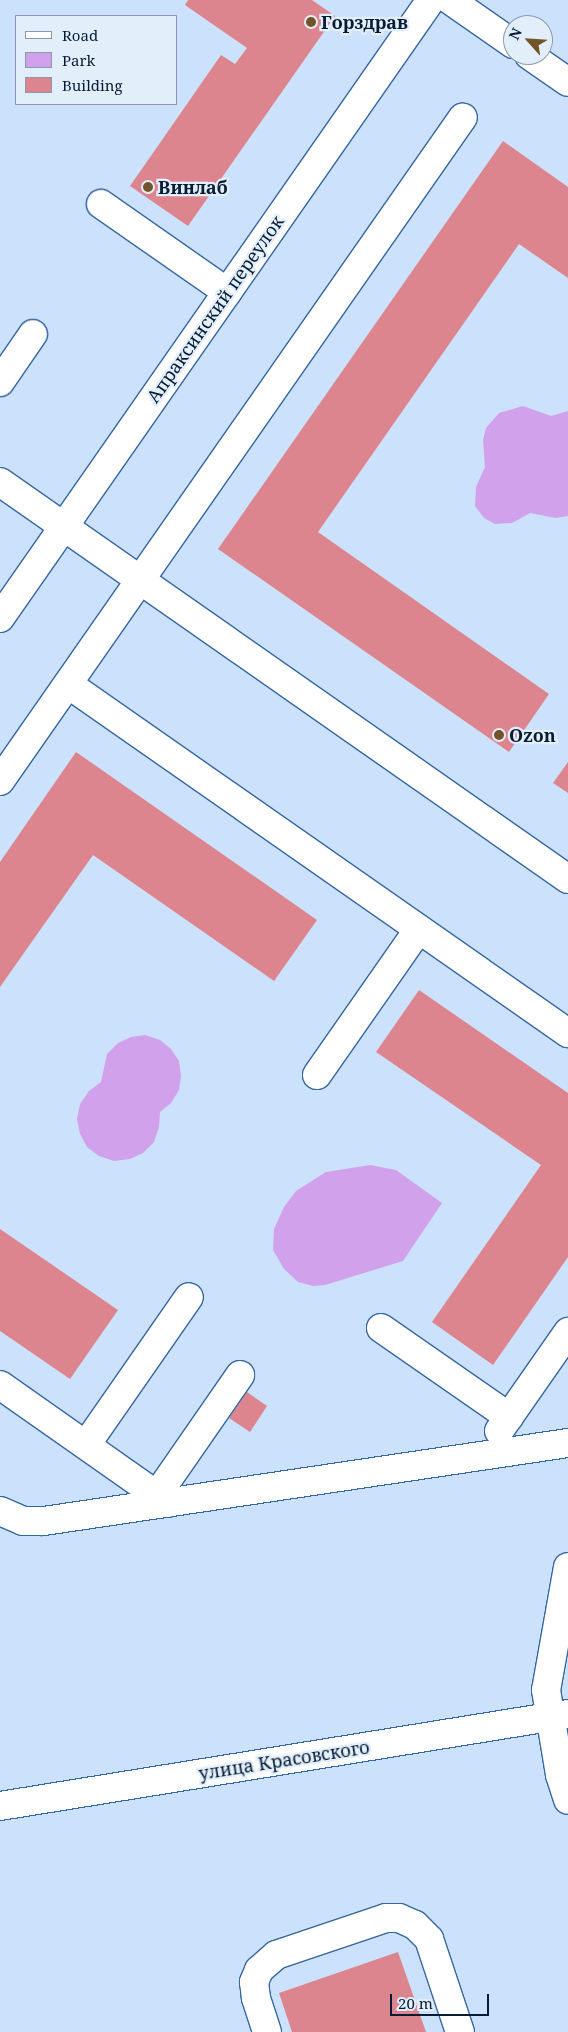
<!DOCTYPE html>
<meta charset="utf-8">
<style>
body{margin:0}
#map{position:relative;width:568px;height:2032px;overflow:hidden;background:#cce1fc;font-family:"Noto Serif",serif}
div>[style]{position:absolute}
.green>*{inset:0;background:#d2a1eb}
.building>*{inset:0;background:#dd858e}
.roads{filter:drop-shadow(1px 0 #3567a2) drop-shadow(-1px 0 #3567a2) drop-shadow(0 1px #3567a2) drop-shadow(0 -1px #3567a2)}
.minor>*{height:28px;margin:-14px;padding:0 14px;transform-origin:14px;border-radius:14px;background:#fff}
.dots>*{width:14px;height:14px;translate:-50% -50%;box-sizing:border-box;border:2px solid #e3eefb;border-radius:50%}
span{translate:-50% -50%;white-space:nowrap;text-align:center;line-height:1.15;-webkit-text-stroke:4.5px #e3eefb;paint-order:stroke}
.poi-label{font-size:18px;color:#071c34;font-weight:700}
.left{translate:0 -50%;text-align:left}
.street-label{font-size:18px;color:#071c34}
.legend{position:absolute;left:15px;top:15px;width:162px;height:90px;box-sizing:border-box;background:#e3eefb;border:1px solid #8b9aab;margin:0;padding:6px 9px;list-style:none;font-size:15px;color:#071c34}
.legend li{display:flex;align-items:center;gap:10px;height:25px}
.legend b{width:25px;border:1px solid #8b9aab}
.north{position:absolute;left:503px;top:15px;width:50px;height:50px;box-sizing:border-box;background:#e3eefb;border:1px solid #8b9aab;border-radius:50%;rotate:296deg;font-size:14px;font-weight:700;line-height:20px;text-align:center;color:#071c34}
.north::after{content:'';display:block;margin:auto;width:18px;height:22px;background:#735429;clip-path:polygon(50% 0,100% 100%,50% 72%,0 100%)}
.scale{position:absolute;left:390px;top:1994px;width:99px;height:22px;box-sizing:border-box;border:2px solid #071c34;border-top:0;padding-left:6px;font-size:15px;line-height:18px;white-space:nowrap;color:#071c34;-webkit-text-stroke:4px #e3eefb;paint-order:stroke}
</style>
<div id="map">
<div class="green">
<div style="clip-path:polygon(523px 406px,551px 416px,568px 411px,568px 516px,556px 518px,530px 513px,512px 523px,495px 524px,484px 518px,475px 506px,476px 487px,485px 467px,483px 440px,486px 428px,499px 413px)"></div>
<div style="clip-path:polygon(145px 1035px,160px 1040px,171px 1049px,179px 1061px,181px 1076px,179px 1090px,171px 1103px,160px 1112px,159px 1127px,154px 1142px,143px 1153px,130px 1159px,114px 1161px,99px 1156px,87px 1147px,80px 1134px,77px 1119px,80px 1104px,89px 1091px,101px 1082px,107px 1054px,118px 1043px,131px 1037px)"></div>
<div style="clip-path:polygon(370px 1165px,396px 1170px,442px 1203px,403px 1261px,325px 1285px,313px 1286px,298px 1282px,284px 1269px,273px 1250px,274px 1229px,284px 1207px,296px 1191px,326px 1172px)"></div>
</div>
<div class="building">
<div style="clip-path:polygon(188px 0,312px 0,335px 16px,188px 226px,130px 186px,221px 55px,235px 64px,247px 48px,185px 5px)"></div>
<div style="clip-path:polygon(503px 141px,568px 187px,568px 278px,519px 244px,318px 532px,549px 694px,509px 752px,218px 549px)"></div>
<div style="clip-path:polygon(76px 752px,317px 920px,274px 981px,93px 855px,0 987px,0 862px)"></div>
<div style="clip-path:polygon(568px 762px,568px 793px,553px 783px)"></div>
<div style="clip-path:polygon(419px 990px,568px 1093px,568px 1257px,493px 1365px,432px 1322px,541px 1165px,376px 1052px)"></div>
<div style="clip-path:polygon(0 1229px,118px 1310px,70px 1379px,0 1331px)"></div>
<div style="clip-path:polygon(247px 1392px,267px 1406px,250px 1432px,229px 1418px)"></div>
<div style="clip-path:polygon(398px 1952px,426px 2032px,292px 2032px,279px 1993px)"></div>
</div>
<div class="roads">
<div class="minor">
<div style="left:450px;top:0;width:77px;rotate:34.9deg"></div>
<div style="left:529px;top:55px;width:47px;rotate:34.7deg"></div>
<div style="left:101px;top:204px;width:154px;rotate:34.9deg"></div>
<div style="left:0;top:382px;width:58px;rotate:-55.5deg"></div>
<div style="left:0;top:482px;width:693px;rotate:34.95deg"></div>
<div style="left:0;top:618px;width:753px;rotate:-55.11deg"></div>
<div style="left:68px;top:684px;width:610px;rotate:34.92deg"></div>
<div style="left:0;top:781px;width:809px;rotate:-55.11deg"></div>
<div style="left:317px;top:1075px;width:178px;rotate:-55.1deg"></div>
<div style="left:381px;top:1328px;width:156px;rotate:34.8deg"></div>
<div style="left:0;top:1385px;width:205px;rotate:35.1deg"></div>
<div style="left:499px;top:1431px;width:121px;rotate:-55.1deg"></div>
<div style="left:86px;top:1445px;width:180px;rotate:-55.2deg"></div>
<div style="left:157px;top:1495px;width:146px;rotate:-55.3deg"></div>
<div style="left:0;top:1511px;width:25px;rotate:23deg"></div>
<div style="left:23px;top:1521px;width:21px"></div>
<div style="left:44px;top:1521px;width:530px;rotate:-8.47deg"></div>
<div style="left:568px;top:1567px;width:125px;rotate:100.1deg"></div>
<div style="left:546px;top:1690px;width:86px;rotate:80.6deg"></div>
<div style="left:560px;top:1775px;width:26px;rotate:72deg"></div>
<div style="left:0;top:1806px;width:575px;rotate:-9.2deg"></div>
<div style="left:267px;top:2032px;width:36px;rotate:-108deg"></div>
<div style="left:256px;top:1998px;width:16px;rotate:-97deg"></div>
<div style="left:254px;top:1982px;width:13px;rotate:-67deg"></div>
<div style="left:259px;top:1970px;width:23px;rotate:-41deg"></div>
<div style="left:276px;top:1955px;width:116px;rotate:-18.6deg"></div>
<div style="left:386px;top:1918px;width:13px"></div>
<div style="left:399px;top:1918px;width:17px;rotate:24deg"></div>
<div style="left:415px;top:1925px;width:20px;rotate:45deg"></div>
<div style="left:429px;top:1939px;width:98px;rotate:71.6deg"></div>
</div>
</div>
<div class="dots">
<div style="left:311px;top:22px;background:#735429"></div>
<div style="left:148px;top:187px;background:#735429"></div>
<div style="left:499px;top:735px;background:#735429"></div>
</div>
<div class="poi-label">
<span class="left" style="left:321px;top:22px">Горздрав</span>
<span class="left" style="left:158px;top:187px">Винлаб</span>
<span class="left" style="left:509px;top:735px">Ozon</span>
</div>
<div class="street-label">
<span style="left:215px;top:309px;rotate:-55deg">Апраксинский переулок</span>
<span style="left:284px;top:1760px;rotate:-9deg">улица Красовского</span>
</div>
<ul class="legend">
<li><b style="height:6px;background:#fff"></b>Road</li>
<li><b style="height:14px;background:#d2a1eb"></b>Park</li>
<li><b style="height:14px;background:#dd858e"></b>Building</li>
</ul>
<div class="north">N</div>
<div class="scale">20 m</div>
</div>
